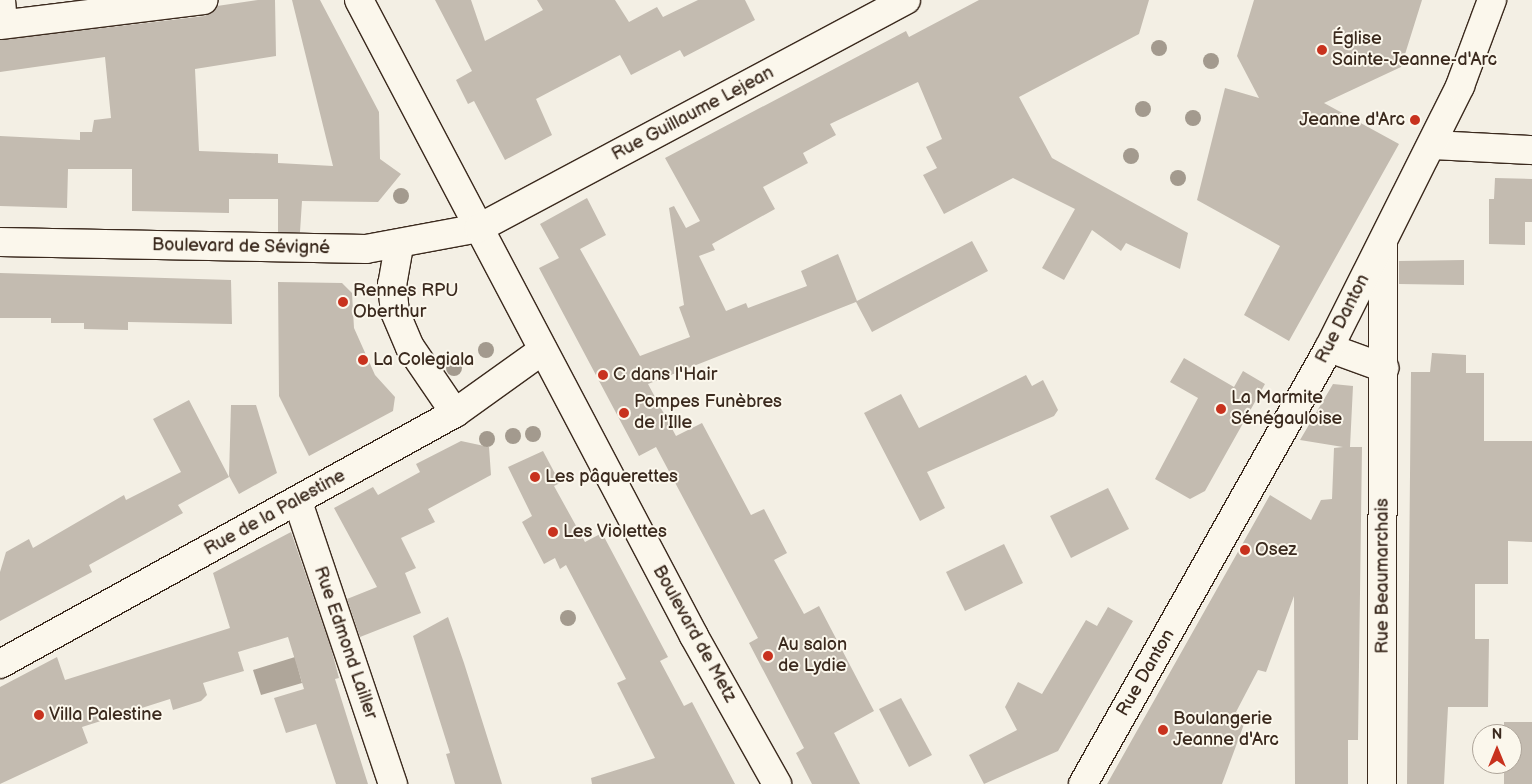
<!DOCTYPE html>
<meta charset="utf-8">
<style>
body{margin:0}
#map{position:relative;width:1532px;height:784px;overflow:hidden;background:#f3efe4;font-family:"Balsamiq Sans",sans-serif}
div>[style]{position:absolute}
.water>*{inset:0;background:#afa69a}
.building>*{inset:0;background:#c3bbb0}
.roads{filter:drop-shadow(1px 0 #3b2a1e) drop-shadow(-1px 0 #3b2a1e) drop-shadow(0 1px #3b2a1e) drop-shadow(0 -1px #3b2a1e)}
.lane>*{height:16px;margin:-8px;padding:0 8px;transform-origin:8px;border-radius:8px;background:#fbf7ec}
.street>*{height:28px;margin:-14px;padding:0 14px;transform-origin:14px;border-radius:14px;background:#fbf7ec}
.secondary>*{height:28px;margin:-14px;padding:0 14px;transform-origin:14px;border-radius:14px;background:#fbf7ec}
.trees>*{width:16px;height:16px;margin:-8px;border-radius:50%;background:#a39a8e}
.dots>*{width:14px;height:14px;translate:-50% -50%;box-sizing:border-box;border:2px solid #fbf7ec;border-radius:50%}
span{translate:-50% -50%;white-space:nowrap;text-align:center;line-height:1.15;-webkit-text-stroke:4px #fbf7ec;paint-order:stroke}
.poi-label{font-size:18px;color:#3b2a1e}
.left{translate:0 -50%;text-align:left}
.right{translate:-100% -50%;text-align:right}
.street-label{font-size:18px;color:#3b2a1e}
.north{position:absolute;left:1472px;top:724px;width:50px;height:50px;box-sizing:border-box;background:#fbf7ec;border:1px solid #aea59a;border-radius:50%;rotate:0deg;font-size:14px;font-weight:700;line-height:20px;text-align:center;color:#3b2a1e}
.north::after{content:'';display:block;margin:auto;width:18px;height:22px;background:#c8321e;clip-path:polygon(50% 0,100% 100%,50% 72%,0 100%)}
</style>
<div id="map">
<div class="water">
<div style="clip-path:polygon(295px 657px,302px 683px,261px 695px,253px 670px)"></div>
</div>
<div class="building">
<div style="clip-path:polygon(258px 0,275px 0,276px 56px,195px 69px,199px 151px,278px 154px,278px 163px,333px 166px,292px 0,320px 0,379px 112px,380px 159px,401px 174px,378px 202px,302px 201px,300px 232px,278px 232px,278px 199px,229px 199px,229px 213px,132px 211px,132px 169px,68px 169px,67px 208px,0 206px,0 136px,80px 140px,80px 132px,92px 132px,94px 120px,111px 118px,105px 57px,0 72px,0 40px,205px 16px,217px 6px)"></div>
<div style="clip-path:polygon(435px 0,471px 0,485px 41px,543px 10px,537px 0,615px 0,629px 22px,657px 7px,663px 17px,698px 0,745px 0,755px 20px,684px 57px,680px 50px,631px 75px,620px 55px,536px 99px,552px 135px,505px 160px,474px 101px,468px 104px,456px 80px,472px 71px)"></div>
<div style="clip-path:polygon(979px 0,1149px 0,1139px 34px,1019px 97px,1052px 158px,1188px 233px,1180px 269px,1126px 243px,1121px 251px,1092px 230px,1064px 280px,1042px 268px,1075px 209px,1013px 178px,944px 214px,923px 175px,937px 168px,926px 147px,942px 139px,918px 82px,830px 124px,836px 135px,803px 153px,808px 163px,763px 187px,775px 209px,712px 244px,715px 250px,699px 256px,726px 311px,746px 303px,748px 308px,807px 286px,801px 271px,838px 254px,857px 301px,972px 241px,988px 271px,872px 332px,856px 302px,648px 384px,676px 436px,702px 423px,751px 515px,764px 509px,787px 553px,774px 560px,804px 614px,819px 606px,874px 711px,834px 733px,860px 784px,812px 784px,796px 753px,804px 748px,749px 643px,758px 638px,656px 447px,639px 456px,539px 268px,559px 258px,540px 224px,587px 198px,606px 235px,580px 249px,640px 356px,690px 337px,679px 307px,684px 305px,669px 208px,674px 206px,686px 228px,700px 221px,665px 158px,906px 31px,909px 37px)"></div>
<div style="clip-path:polygon(1254px 0,1422px 0,1401px 67px,1324px 103px,1399px 144px,1289px 341px,1244px 315px,1280px 246px,1197px 200px,1225px 88px,1259px 98px,1237px 56px)"></div>
<div style="clip-path:polygon(1495px 178px,1532px 179px,1532px 222px,1525px 222px,1525px 245px,1489px 244px,1489px 199px,1494px 199px)"></div>
<div style="clip-path:polygon(1464px 260px,1464px 285px,1399px 284px,1399px 261px)"></div>
<div style="clip-path:polygon(0 273px,231px 280px,232px 324px,128px 322px,128px 330px,84px 329px,84px 323px,51px 323px,51px 318px,0 318px)"></div>
<div style="clip-path:polygon(278px 282px,342px 283px,352px 293px,354px 328px,375px 375px,395px 397px,393px 411px,309px 456px,279px 396px)"></div>
<div style="clip-path:polygon(1432px 353px,1466px 355px,1466px 373px,1484px 373px,1484px 441px,1532px 441px,1532px 542px,1508px 541px,1508px 584px,1475px 584px,1475px 639px,1489px 639px,1488px 707px,1448px 707px,1444px 784px,1407px 784px,1411px 372px,1430px 372px)"></div>
<div style="clip-path:polygon(1184px 358px,1234px 387px,1243px 371px,1265px 384px,1205px 491px,1190px 499px,1155px 479px,1198px 398px,1170px 382px)"></div>
<div style="clip-path:polygon(1026px 375px,1032px 386px,1043px 380px,1058px 410px,1054px 416px,927px 472px,945px 508px,920px 521px,864px 413px,901px 394px,919px 428px)"></div>
<div style="clip-path:polygon(1333px 384px,1353px 386px,1350px 447px,1362px 447px,1358px 740px,1348px 740px,1348px 784px,1295px 784px,1294px 596px,1266px 672px,1258px 670px,1236px 712px,1247px 716px,1222px 784px,1107px 784px,1270px 495px,1311px 520px,1321px 500px,1332px 499px,1334px 448px,1343px 447px,1300px 440px)"></div>
<div style="clip-path:polygon(189px 400px,229px 477px,178px 505px,183px 513px,89px 565px,92px 572px,0 621px,0 572px,6px 552px,29px 539px,33px 548px,124px 495px,126px 500px,181px 472px,153px 419px)"></div>
<div style="clip-path:polygon(231px 405px,256px 405px,277px 473px,239px 494px,229px 476px)"></div>
<div style="clip-path:polygon(461px 441px,489px 447px,491px 475px,428px 509px,435px 522px,401px 538px,416px 568px,405px 573px,421px 613px,360px 637px,347px 599px,377px 587px,334px 508px,373px 487px,378px 495px,420px 472px,416px 464px)"></div>
<div style="clip-path:polygon(543px 451px,560px 483px,554px 486px,585px 542px,602px 533px,668px 657px,660px 661px,684px 706px,692px 702px,735px 784px,592px 784px,591px 778px,655px 758px,617px 683px,626px 679px,566px 565px,560px 569px,555px 558px,544px 564px,522px 522px,532px 516px,508px 467px)"></div>
<div style="clip-path:polygon(1108px 488px,1129px 529px,1071px 558px,1050px 516px)"></div>
<div style="clip-path:polygon(291px 532px,331px 648px,339px 678px,335px 679px,368px 784px,336px 784px,316px 724px,286px 733px,274px 698px,304px 689px,288px 637px,238px 652px,244px 671px,203px 683px,207px 695px,201px 701px,173px 710px,170px 699px,82px 727px,88px 743px,0 784px,0 687px,57px 657px,65px 680px,230px 628px,213px 573px)"></div>
<div style="clip-path:polygon(1004px 544px,1023px 583px,965px 611px,946px 572px)"></div>
<div style="clip-path:polygon(1108px 607px,1133px 621px,1058px 751px,984px 784px,969px 755px,1017px 730px,1005px 707px,1018px 682px,1042px 694px,1086px 620px,1097px 626px)"></div>
<div style="clip-path:polygon(448px 617px,464px 663px,502px 784px,455px 784px,446px 754px,450px 753px,413px 636px)"></div>
<div style="clip-path:polygon(901px 698px,932px 755px,909px 767px,879px 709px)"></div>
<div style="clip-path:polygon(1504px 722px,1532px 722px,1532px 784px,1504px 784px,1504px 764px,1512px 764px,1512px 734px,1504px 734px)"></div>
</div>
<div class="roads">
<div class="lane">
<div style="left:7px;top:0;width:24px;rotate:85deg"></div>
</div>
<div class="street">
<div style="left:0;top:25px;width:205px;rotate:-7deg"></div>
<div style="left:1432px;top:145px;width:100px;rotate:2.9deg"></div>
<div style="left:399px;top:246px;width:39px;rotate:100deg"></div>
<div style="left:392px;top:284px;width:28px;rotate:84deg"></div>
<div style="left:395px;top:312px;width:38px;rotate:67deg"></div>
<div style="left:410px;top:347px;width:80px;rotate:55.7deg"></div>
<div style="left:1329px;top:348px;width:59px;rotate:20deg"></div>
<div style="left:298px;top:502px;width:298px;rotate:71.4deg"></div>
<div style="left:0;top:664px;width:520px;rotate:-28.88deg"></div>
<div style="left:455px;top:413px;width:108px;rotate:-35.6deg"></div>
<div style="left:1382px;top:784px;width:541px;rotate:-89.89deg"></div>
</div>
<div class="secondary">
<div style="left:359px;top:0;width:719px;rotate:62.22deg"></div>
<div style="left:694px;top:636px;width:170px;rotate:60.7deg"></div>
<div style="left:0;top:242px;width:366px;rotate:1.1deg"></div>
<div style="left:366px;top:249px;width:115px;rotate:-10.5deg"></div>
<div style="left:479px;top:228px;width:484px;rotate:-28.1deg"></div>
<div style="left:1083px;top:784px;width:501px;rotate:-60.57deg"></div>
<div style="left:1329px;top:348px;width:293px;rotate:-63.4deg"></div>
<div style="left:1460px;top:86px;width:92px;rotate:-69.6deg"></div>
</div>
</div>
<div class="trees">
<div style="left:1159px;top:48px"></div>
<div style="left:1211px;top:61px"></div>
<div style="left:1143px;top:109px"></div>
<div style="left:1193px;top:118px"></div>
<div style="left:1131px;top:156px"></div>
<div style="left:1178px;top:178px"></div>
<div style="left:401px;top:196px"></div>
<div style="left:486px;top:350px"></div>
<div style="left:454px;top:368px"></div>
<div style="left:533px;top:434px"></div>
<div style="left:513px;top:436px"></div>
<div style="left:487px;top:439px"></div>
<div style="left:568px;top:618px"></div>
</div>
<div class="dots">
<div style="left:1322px;top:50px;background:#c8321e"></div>
<div style="left:1415px;top:120px;background:#c8321e"></div>
<div style="left:343px;top:302px;background:#c8321e"></div>
<div style="left:363px;top:360px;background:#c8321e"></div>
<div style="left:603px;top:375px;background:#c8321e"></div>
<div style="left:1221px;top:409px;background:#c8321e"></div>
<div style="left:624px;top:413px;background:#c8321e"></div>
<div style="left:535px;top:477px;background:#c8321e"></div>
<div style="left:553px;top:532px;background:#c8321e"></div>
<div style="left:1245px;top:550px;background:#c8321e"></div>
<div style="left:768px;top:656px;background:#c8321e"></div>
<div style="left:39px;top:715px;background:#c8321e"></div>
<div style="left:1163px;top:730px;background:#c8321e"></div>
</div>
<div class="poi-label">
<span class="left" style="left:1332px;top:50px">Église<br>Sainte-Jeanne-d'Arc</span>
<span class="right" style="left:1405px;top:120px">Jeanne d'Arc</span>
<span class="left" style="left:353px;top:302px">Rennes RPU<br>Oberthur</span>
<span class="left" style="left:373px;top:360px">La Colegiala</span>
<span class="left" style="left:613px;top:375px">C dans l'Hair</span>
<span class="left" style="left:1231px;top:409px">La Marmite<br>Sénégauloise</span>
<span class="left" style="left:634px;top:413px">Pompes Funèbres<br>de l'Ille</span>
<span class="left" style="left:545px;top:477px">Les pâquerettes</span>
<span class="left" style="left:563px;top:532px">Les Violettes</span>
<span class="left" style="left:1255px;top:550px">Osez</span>
<span class="left" style="left:778px;top:656px">Au salon<br>de Lydie</span>
<span class="left" style="left:49px;top:715px">Villa Palestine</span>
<span class="left" style="left:1173px;top:730px">Boulangerie<br>Jeanne d'Arc</span>
</div>
<div class="street-label">
<span style="left:693px;top:114px;rotate:-28deg">Rue Guillaume Lejean</span>
<span style="left:241px;top:247px;rotate:1deg">Boulevard de Sévigné</span>
<span style="left:1343px;top:319px;rotate:-63deg">Rue Danton</span>
<span style="left:275px;top:513px;rotate:-29deg">Rue de la Palestine</span>
<span style="left:1383px;top:576px;rotate:-90deg">Rue Beaumarchais</span>
<span style="left:694px;top:634px;rotate:61deg">Boulevard de Metz</span>
<span style="left:345px;top:643px;rotate:71deg">Rue Edmond Lailler</span>
<span style="left:1146px;top:673px;rotate:-60deg">Rue Danton</span>
</div>
<div class="north">N</div>
</div>
